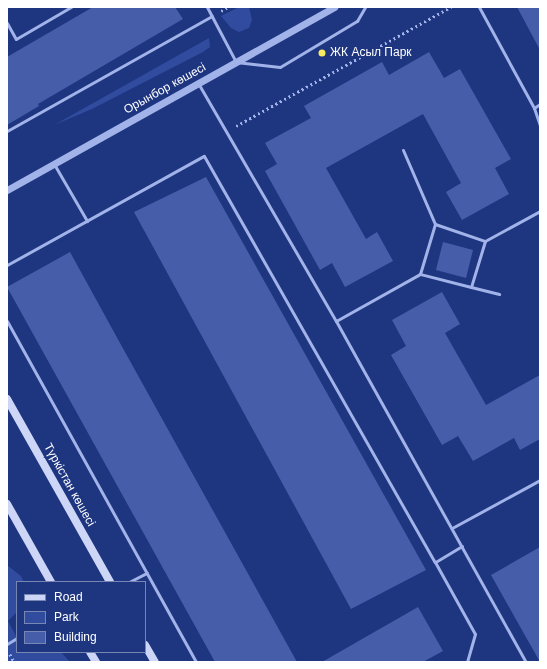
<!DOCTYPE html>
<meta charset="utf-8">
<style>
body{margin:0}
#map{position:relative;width:547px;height:669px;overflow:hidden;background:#1e3580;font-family:Helvetica,sans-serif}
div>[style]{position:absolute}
.green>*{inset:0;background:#314c9e}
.building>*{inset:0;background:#465eaa}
.path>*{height:2.5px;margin-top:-1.25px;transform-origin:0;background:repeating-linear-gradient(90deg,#a2b3e9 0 2px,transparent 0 5px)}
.service>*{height:3px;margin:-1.5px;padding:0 1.5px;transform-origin:1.5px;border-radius:1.5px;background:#a2b3e9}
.tertiary>*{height:7px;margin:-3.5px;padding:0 3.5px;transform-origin:3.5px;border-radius:3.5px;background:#a2b3e9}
.secondary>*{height:8px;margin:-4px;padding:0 4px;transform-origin:4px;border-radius:4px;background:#cdd6f7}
.dots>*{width:11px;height:11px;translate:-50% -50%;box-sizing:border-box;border:2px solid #1e3580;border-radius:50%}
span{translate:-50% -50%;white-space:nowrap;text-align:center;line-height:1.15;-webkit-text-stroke:4px #1e3580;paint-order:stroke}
.poi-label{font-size:12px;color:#fff}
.left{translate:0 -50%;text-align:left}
.street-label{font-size:12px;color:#fff}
.frame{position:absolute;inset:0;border:8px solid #fff;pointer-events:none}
.legend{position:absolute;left:16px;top:581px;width:130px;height:72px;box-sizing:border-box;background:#1e3580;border:1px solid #7886b3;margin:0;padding:5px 7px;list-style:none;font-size:12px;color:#fff}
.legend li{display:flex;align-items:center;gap:8px;height:20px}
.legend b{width:20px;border:1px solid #7886b3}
</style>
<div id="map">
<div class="green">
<div style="clip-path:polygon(239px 7px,249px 7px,252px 20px,249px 28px,239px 32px,231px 28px,221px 16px)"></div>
<div style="clip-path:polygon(209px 38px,210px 47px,203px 52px,92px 109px,54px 125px)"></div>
<div style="clip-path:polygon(7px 565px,21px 576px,24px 582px,17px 582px,17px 612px,8px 621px,17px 638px,17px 652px,61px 652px,70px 662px,7px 662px)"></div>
</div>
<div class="building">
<div style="clip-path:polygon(93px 7px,175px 7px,183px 19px,38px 104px,39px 106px,7px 125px,7px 57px)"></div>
<div style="clip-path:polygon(517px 7px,540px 7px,540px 50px)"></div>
<div style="clip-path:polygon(429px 52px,444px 78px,460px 69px,511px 159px,495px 168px,509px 194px,462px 220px,446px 192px,461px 183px,423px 114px,326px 168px,366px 239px,377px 232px,393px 261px,345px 287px,332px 263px,320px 270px,265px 171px,277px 164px,265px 143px,311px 118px,304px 106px,382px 62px,389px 75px)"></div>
<div style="clip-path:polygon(206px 177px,426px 570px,351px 609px,134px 212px)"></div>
<div style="clip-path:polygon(443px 242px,473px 250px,466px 278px,436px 270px)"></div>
<div style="clip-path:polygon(70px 252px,120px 343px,297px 662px,215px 662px,7px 287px)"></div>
<div style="clip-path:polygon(442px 292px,460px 324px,445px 333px,486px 405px,540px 375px,540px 439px,520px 450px,514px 438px,473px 461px,458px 436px,442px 445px,391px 355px,406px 346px,392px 320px)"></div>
<div style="clip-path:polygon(540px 547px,540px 662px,491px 575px)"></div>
<div style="clip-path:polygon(418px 607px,443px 651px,423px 662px,322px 662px)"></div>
</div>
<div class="path">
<div style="left:221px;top:11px;width:8px;rotate:-30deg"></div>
<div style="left:236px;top:126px;width:246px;rotate:-29deg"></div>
<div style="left:10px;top:654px;width:9px;rotate:63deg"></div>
</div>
<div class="service">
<div style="left:207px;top:7px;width:62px;rotate:62.2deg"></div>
<div style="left:236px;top:62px;width:44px;rotate:6.5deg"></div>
<div style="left:280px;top:67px;width:90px;rotate:-30.9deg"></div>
<div style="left:357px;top:21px;width:16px;rotate:-60deg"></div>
<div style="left:479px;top:7px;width:115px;rotate:61.4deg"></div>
<div style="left:534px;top:108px;width:18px;rotate:71deg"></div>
<div style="left:7px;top:23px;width:18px;rotate:61deg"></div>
<div style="left:16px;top:39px;width:64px;rotate:-30.2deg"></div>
<div style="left:198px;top:83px;width:275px;rotate:59.9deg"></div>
<div style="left:336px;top:321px;width:390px;rotate:60.9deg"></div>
<div style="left:534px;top:108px;width:7px;rotate:-34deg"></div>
<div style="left:7px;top:131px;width:235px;rotate:-29.3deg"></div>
<div style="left:403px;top:150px;width:81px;rotate:66.6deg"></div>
<div style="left:54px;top:164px;width:66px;rotate:59.9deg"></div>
<div style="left:485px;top:241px;width:63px;rotate:-28.6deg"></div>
<div style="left:7px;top:265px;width:225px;rotate:-29deg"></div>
<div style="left:204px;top:156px;width:467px;rotate:60.4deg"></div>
<div style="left:471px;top:287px;width:29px;rotate:14deg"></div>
<div style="left:7px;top:321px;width:390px;rotate:61deg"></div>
<div style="left:336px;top:321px;width:96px;rotate:-29.2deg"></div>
<div style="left:420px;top:274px;width:52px;rotate:-73.3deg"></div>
<div style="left:435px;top:224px;width:53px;rotate:18.8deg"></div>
<div style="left:485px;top:241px;width:48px;rotate:106.9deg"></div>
<div style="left:471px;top:287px;width:53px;rotate:-165.7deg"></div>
<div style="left:452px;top:528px;width:100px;rotate:-28.6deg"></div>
<div style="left:462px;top:546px;width:31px;rotate:149deg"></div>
<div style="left:435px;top:562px;width:82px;rotate:60.9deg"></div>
<div style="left:475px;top:634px;width:29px;rotate:106deg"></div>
<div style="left:129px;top:582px;width:20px;rotate:-27deg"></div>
<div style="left:7px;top:644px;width:12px;rotate:-31deg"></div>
</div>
<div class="tertiary">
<div style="left:7px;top:190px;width:375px;rotate:-29.2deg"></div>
</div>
<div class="secondary">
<div style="left:7px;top:399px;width:210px;rotate:60.6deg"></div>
<div style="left:7px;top:504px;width:90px;rotate:60.6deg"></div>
<div style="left:145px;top:645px;width:20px;rotate:60deg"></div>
<div style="left:90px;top:652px;width:12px;rotate:59deg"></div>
</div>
<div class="dots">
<div style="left:322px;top:53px;background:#f8eb61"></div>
</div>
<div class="poi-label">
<span class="left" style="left:330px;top:53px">ЖК Асыл Парк</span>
</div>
<div class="street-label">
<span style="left:165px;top:89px;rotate:-29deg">Орынбор көшесі</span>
<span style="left:69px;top:485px;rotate:61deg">Түркістан көшесі</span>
</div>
<div class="frame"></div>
<ul class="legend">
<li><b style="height:5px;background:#cdd6f7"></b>Road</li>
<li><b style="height:11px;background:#314c9e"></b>Park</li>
<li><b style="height:11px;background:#465eaa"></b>Building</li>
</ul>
</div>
